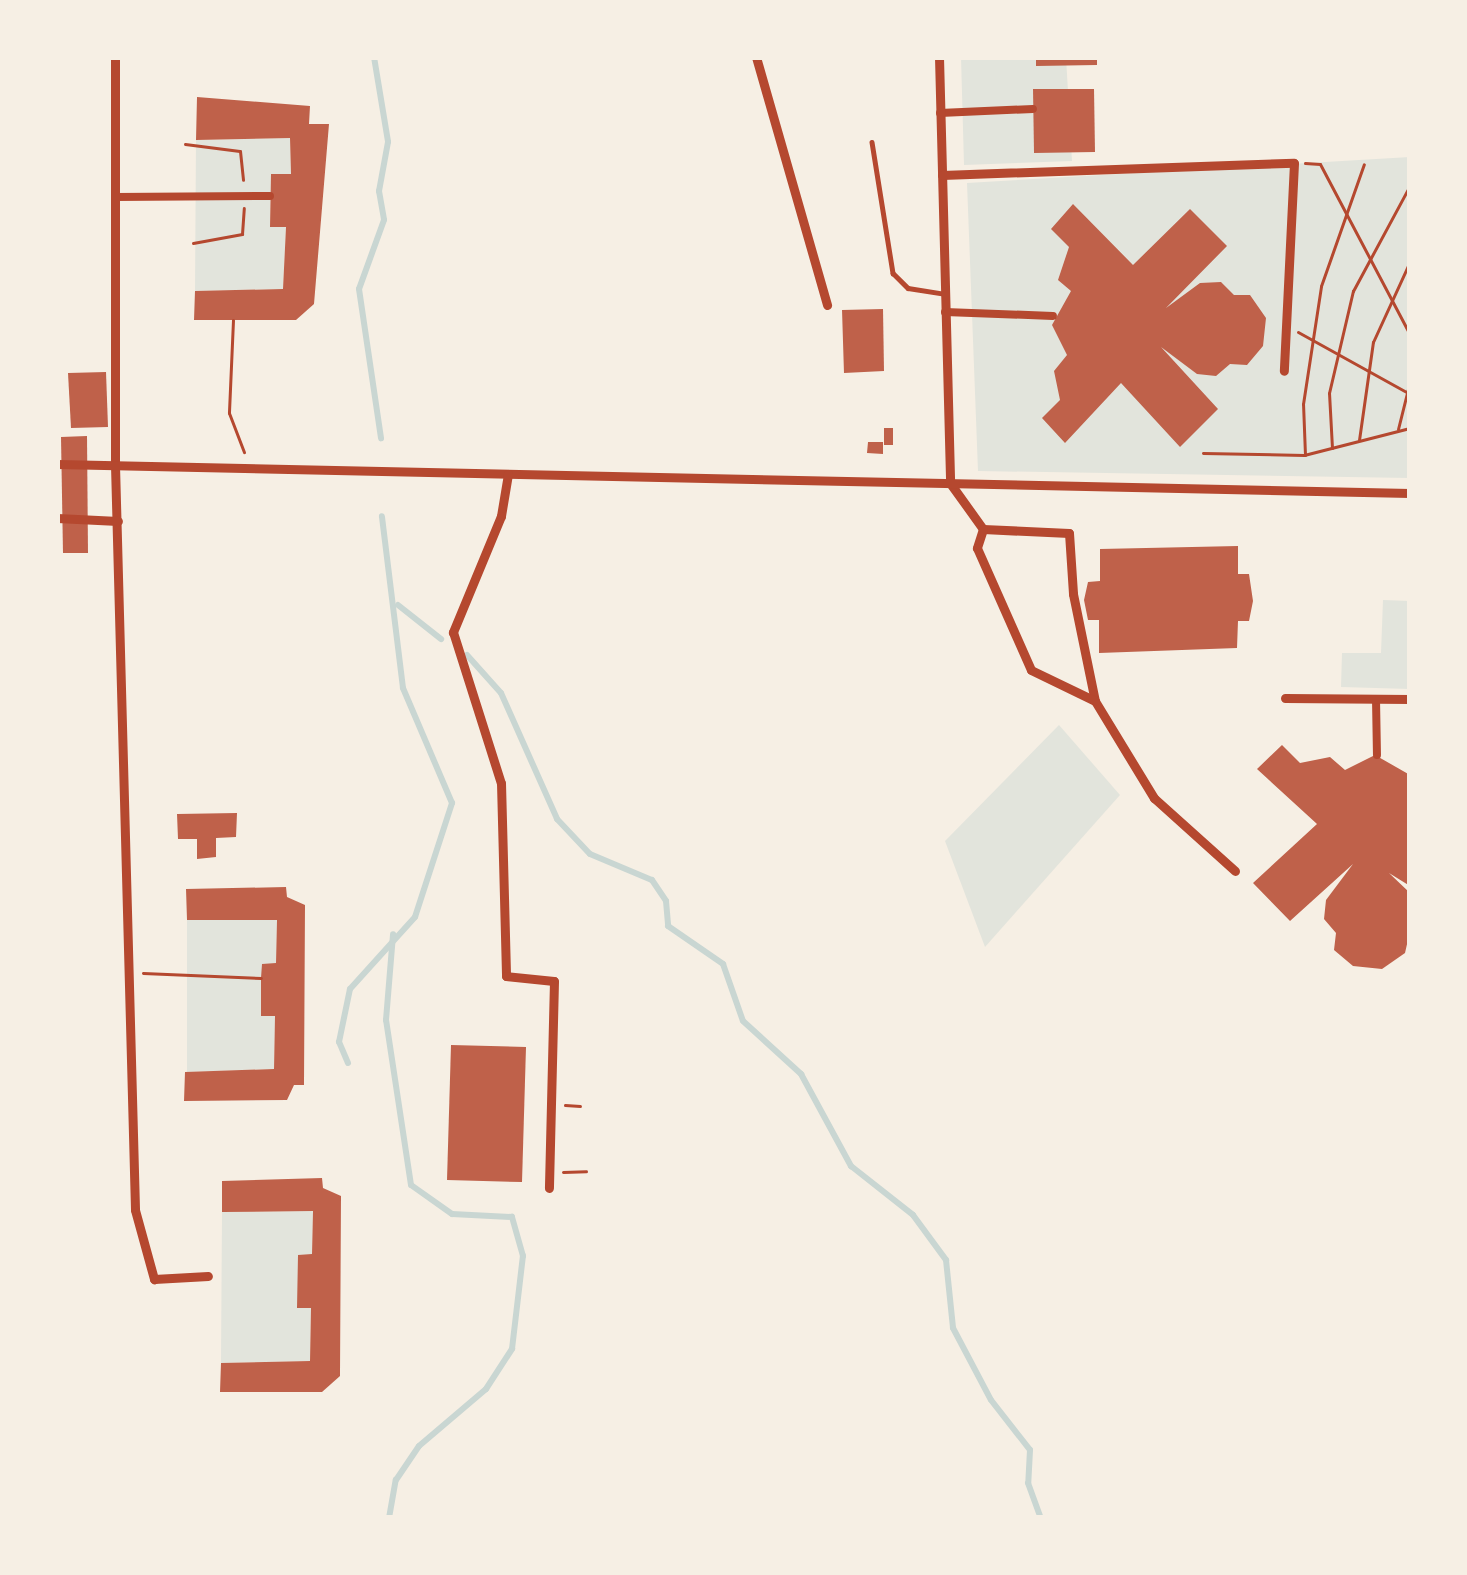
<!DOCTYPE html>
<style>
body{margin:0}
#map{position:relative;width:1467px;height:1575px;overflow:hidden;background:#f6efe4;font-family:"PT Sans Narrow",sans-serif}
div>[style]{position:absolute}
.green>*{inset:0;background:#e2e4dc}
.stream>*{height:6px;margin:-3px;padding:0 3px;transform-origin:3px;border-radius:3px;background:#c9d6d2}
.building>*{inset:0;background:#bf614a}
.path>*{height:3px;margin:-1.5px;padding:0 1.5px;transform-origin:1.5px;border-radius:1.5px;background:#b5482f}
.service>*{height:4.5px;margin:-2.25px;padding:0 2.25px;transform-origin:2.25px;border-radius:2.25px;background:#b5482f}
.pedestrian>*{height:8px;margin:-4px;padding:0 4px;transform-origin:4px;border-radius:4px;background:#b5482f}
.minor>*{height:9px;margin:-4.5px;padding:0 4.5px;transform-origin:4.5px;border-radius:4.5px;background:#b5482f}
span{translate:-50% -50%;white-space:nowrap;text-align:center;line-height:1.15;-webkit-text-stroke:10px #f6efe4;paint-order:stroke}
.frame{position:absolute;inset:0;border:60px solid #f6efe4;pointer-events:none}
</style>
<div id="map">
<div class="green">
<div style="clip-path:polygon(961px 57px,1066px 57px,1072px 161px,964px 165px)"></div>
<div style="clip-path:polygon(290px 138px,291px 174px,271px 175px,270px 226px,286px 227px,283px 289px,195px 291px,196px 140px)"></div>
<div style="clip-path:polygon(1410px 157px,1410px 478px,978px 471px,967px 183px)"></div>
<div style="clip-path:polygon(1383px 600px,1410px 601px,1410px 689px,1341px 687px,1342px 653px,1381px 653px)"></div>
<div style="clip-path:polygon(1059px 725px,1120px 795px,985px 947px,945px 841px)"></div>
<div style="clip-path:polygon(187px 920px,277px 920px,274px 1069px,187px 1072px)"></div>
<div style="clip-path:polygon(313px 1211px,310px 1361px,221px 1363px,222px 1212px)"></div>
</div>
<div class="stream">
<div style="left:374px;top:57px;width:86px;rotate:80.6deg"></div>
<div style="left:388px;top:142px;width:50px;rotate:100.4deg"></div>
<div style="left:379px;top:191px;width:29px;rotate:80deg"></div>
<div style="left:384px;top:220px;width:73px;rotate:109.9deg"></div>
<div style="left:359px;top:289px;width:151px;rotate:81.6deg"></div>
<div style="left:398px;top:605px;width:55px;rotate:38.3deg"></div>
<div style="left:467px;top:655px;width:51px;rotate:48.2deg"></div>
<div style="left:501px;top:693px;width:138px;rotate:66deg"></div>
<div style="left:557px;top:819px;width:48px;rotate:46.7deg"></div>
<div style="left:590px;top:854px;width:67px;rotate:22.8deg"></div>
<div style="left:652px;top:880px;width:25px;rotate:56deg"></div>
<div style="left:666px;top:901px;width:25px;rotate:85deg"></div>
<div style="left:668px;top:926px;width:67px;rotate:34.6deg"></div>
<div style="left:723px;top:964px;width:60px;rotate:70.7deg"></div>
<div style="left:743px;top:1021px;width:79px;rotate:42.4deg"></div>
<div style="left:801px;top:1074px;width:105px;rotate:61.5deg"></div>
<div style="left:851px;top:1166px;width:79px;rotate:38.3deg"></div>
<div style="left:913px;top:1215px;width:56px;rotate:53.7deg"></div>
<div style="left:946px;top:1260px;width:68px;rotate:84.1deg"></div>
<div style="left:953px;top:1328px;width:81px;rotate:62.2deg"></div>
<div style="left:991px;top:1400px;width:63px;rotate:52deg"></div>
<div style="left:1030px;top:1450px;width:33px;rotate:93deg"></div>
<div style="left:1028px;top:1483px;width:37px;rotate:70deg"></div>
<div style="left:348px;top:1063px;width:23px;rotate:-113deg"></div>
<div style="left:339px;top:1042px;width:54px;rotate:-78.3deg"></div>
<div style="left:350px;top:989px;width:97px;rotate:-47.9deg"></div>
<div style="left:415px;top:917px;width:120px;rotate:-72deg"></div>
<div style="left:452px;top:803px;width:125px;rotate:-113.1deg"></div>
<div style="left:403px;top:688px;width:173px;rotate:-97deg"></div>
<div style="left:389px;top:1518px;width:39px;rotate:-80deg"></div>
<div style="left:396px;top:1480px;width:41px;rotate:-55.9deg"></div>
<div style="left:419px;top:1446px;width:88px;rotate:-40.4deg"></div>
<div style="left:486px;top:1389px;width:48px;rotate:-57deg"></div>
<div style="left:512px;top:1349px;width:94px;rotate:-83.3deg"></div>
<div style="left:523px;top:1256px;width:41px;rotate:-105.8deg"></div>
<div style="left:512px;top:1217px;width:60px;rotate:-177.1deg"></div>
<div style="left:452px;top:1214px;width:50px;rotate:-144.7deg"></div>
<div style="left:411px;top:1185px;width:167px;rotate:-98.6deg"></div>
<div style="left:386px;top:1020px;width:86px;rotate:-85.3deg"></div>
</div>
<div class="building">
<div style="clip-path:polygon(1036px 57px,1097px 57px,1097px 65px,1036px 66px)"></div>
<div style="clip-path:polygon(1033px 89px,1094px 89px,1095px 152px,1034px 153px)"></div>
<div style="clip-path:polygon(197px 97px,310px 106px,309px 124px,329px 124px,314px 304px,296px 320px,194px 320px,195px 291px,283px 289px,286px 227px,270px 227px,271px 174px,291px 174px,290px 138px,196px 140px)"></div>
<div style="clip-path:polygon(1073px 204px,1133px 265px,1190px 209px,1227px 246px,1166px 308px,1200px 283px,1221px 282px,1234px 295px,1250px 295px,1266px 318px,1263px 346px,1247px 365px,1230px 364px,1216px 376px,1197px 374px,1161px 347px,1218px 409px,1180px 447px,1121px 383px,1065px 443px,1042px 418px,1060px 400px,1054px 371px,1067px 355px,1052px 325px,1071px 291px,1058px 280px,1069px 247px,1051px 229px)"></div>
<div style="clip-path:polygon(883px 309px,884px 371px,844px 373px,842px 310px)"></div>
<div style="clip-path:polygon(106px 372px,108px 427px,71px 428px,68px 373px)"></div>
<div style="clip-path:polygon(884px 428px,893px 428px,893px 445px,884px 445px)"></div>
<div style="clip-path:polygon(87px 436px,88px 553px,63px 553px,61px 437px)"></div>
<div style="clip-path:polygon(868px 442px,883px 442px,883px 454px,867px 453px)"></div>
<div style="clip-path:polygon(1238px 546px,1238px 574px,1249px 574px,1253px 601px,1249px 621px,1238px 621px,1237px 648px,1099px 653px,1099px 620px,1088px 620px,1084px 600px,1088px 582px,1100px 581px,1100px 549px)"></div>
<div style="clip-path:polygon(1282px 745px,1300px 763px,1330px 757px,1345px 770px,1375px 755px,1410px 775px,1410px 886px,1389px 873px,1410px 893px,1410px 931px,1405px 953px,1382px 969px,1353px 966px,1334px 950px,1336px 933px,1324px 919px,1326px 900px,1353px 864px,1290px 921px,1253px 883px,1317px 824px,1257px 769px)"></div>
<div style="clip-path:polygon(237px 813px,236px 837px,216px 838px,216px 857px,197px 859px,197px 839px,178px 839px,177px 814px)"></div>
<div style="clip-path:polygon(286px 887px,287px 897px,305px 905px,304px 1085px,294px 1085px,287px 1100px,184px 1101px,185px 1072px,274px 1069px,275px 1016px,261px 1016px,261px 978px,262px 964px,276px 963px,277px 920px,187px 920px,186px 889px)"></div>
<div style="clip-path:polygon(451px 1045px,526px 1047px,522px 1182px,447px 1180px)"></div>
<div style="clip-path:polygon(322px 1178px,323px 1188px,341px 1196px,340px 1376px,322px 1392px,220px 1392px,221px 1363px,310px 1361px,311px 1308px,297px 1308px,298px 1255px,312px 1254px,313px 1211px,222px 1212px,222px 1181px)"></div>
</div>
<div class="path">
<div style="left:185px;top:144px;width:55px;rotate:7.3deg"></div>
<div style="left:240px;top:151px;width:29px;rotate:84deg"></div>
<div style="left:1305px;top:163px;width:15px;rotate:4deg"></div>
<div style="left:1320px;top:164px;width:193px;rotate:62.2deg"></div>
<div style="left:193px;top:243px;width:50px;rotate:-10.4deg"></div>
<div style="left:242px;top:234px;width:26px;rotate:-86deg"></div>
<div style="left:233px;top:320px;width:93px;rotate:92.5deg"></div>
<div style="left:229px;top:413px;width:42px;rotate:69deg"></div>
<div style="left:1298px;top:332px;width:128px;rotate:29deg"></div>
<div style="left:1398px;top:429px;width:49px;rotate:-76deg"></div>
<div style="left:1359px;top:440px;width:99px;rotate:-81.9deg"></div>
<div style="left:1373px;top:342px;width:89px;rotate:-65.4deg"></div>
<div style="left:1332px;top:448px;width:55px;rotate:-93.1deg"></div>
<div style="left:1329px;top:393px;width:105px;rotate:-76.8deg"></div>
<div style="left:1353px;top:291px;width:120px;rotate:-61.7deg"></div>
<div style="left:1203px;top:453px;width:101px;rotate:1.1deg"></div>
<div style="left:1304px;top:455px;width:109px;rotate:-14.3deg"></div>
<div style="left:1305px;top:455px;width:51px;rotate:-92.2deg"></div>
<div style="left:1303px;top:404px;width:119px;rotate:-81.3deg"></div>
<div style="left:1321px;top:286px;width:129px;rotate:-70.6deg"></div>
<div style="left:143px;top:973px;width:118px;rotate:2.4deg"></div>
<div style="left:565px;top:1105px;width:15px;rotate:4deg"></div>
<div style="left:563px;top:1172px;width:23px;rotate:-2deg"></div>
</div>
<div class="service">
<div style="left:872px;top:142px;width:133px;rotate:80.9deg"></div>
<div style="left:893px;top:273px;width:21px;rotate:45deg"></div>
<div style="left:908px;top:288px;width:37px;rotate:9deg"></div>
</div>
<div class="pedestrian">
<div style="left:940px;top:113px;width:93px;rotate:-2.5deg"></div>
<div style="left:115px;top:197px;width:155px;rotate:-0.4deg"></div>
<div style="left:945px;top:312px;width:108px;rotate:2.1deg"></div>
<div style="left:1376px;top:699px;width:56px;rotate:89deg"></div>
</div>
<div class="minor">
<div style="left:115px;top:57px;width:408px;rotate:90deg"></div>
<div style="left:115px;top:465px;width:745px;rotate:88.46deg"></div>
<div style="left:135px;top:1210px;width:72px;rotate:74.6deg"></div>
<div style="left:154px;top:1279px;width:54px;rotate:-3.2deg"></div>
<div style="left:756px;top:57px;width:258px;rotate:74deg"></div>
<div style="left:939px;top:57px;width:426px;rotate:88.5deg"></div>
<div style="left:950px;top:483px;width:57px;rotate:54.3deg"></div>
<div style="left:983px;top:529px;width:86px;rotate:2.7deg"></div>
<div style="left:1069px;top:533px;width:61px;rotate:86.2deg"></div>
<div style="left:1073px;top:594px;width:109px;rotate:78.4deg"></div>
<div style="left:1095px;top:701px;width:114px;rotate:58.7deg"></div>
<div style="left:1154px;top:798px;width:109px;rotate:42deg"></div>
<div style="left:942px;top:175px;width:352px;rotate:-2deg"></div>
<div style="left:1294px;top:163px;width:208px;rotate:92.8deg"></div>
<div style="left:57px;top:464px;width:1353px;rotate:1.23deg"></div>
<div style="left:508px;top:474px;width:43px;rotate:99.5deg"></div>
<div style="left:501px;top:516px;width:126px;rotate:112.5deg"></div>
<div style="left:453px;top:632px;width:158px;rotate:72.4deg"></div>
<div style="left:501px;top:783px;width:193px;rotate:88.5deg"></div>
<div style="left:506px;top:976px;width:48px;rotate:5.9deg"></div>
<div style="left:554px;top:981px;width:207px;rotate:91.4deg"></div>
<div style="left:57px;top:518px;width:61px;rotate:2.8deg"></div>
<div style="left:983px;top:529px;width:20px;rotate:108deg"></div>
<div style="left:977px;top:548px;width:133px;rotate:66.1deg"></div>
<div style="left:1031px;top:670px;width:71px;rotate:25.8deg"></div>
<div style="left:1285px;top:698px;width:125px;rotate:0.5deg"></div>
</div>
<div class="frame"></div>
</div>
